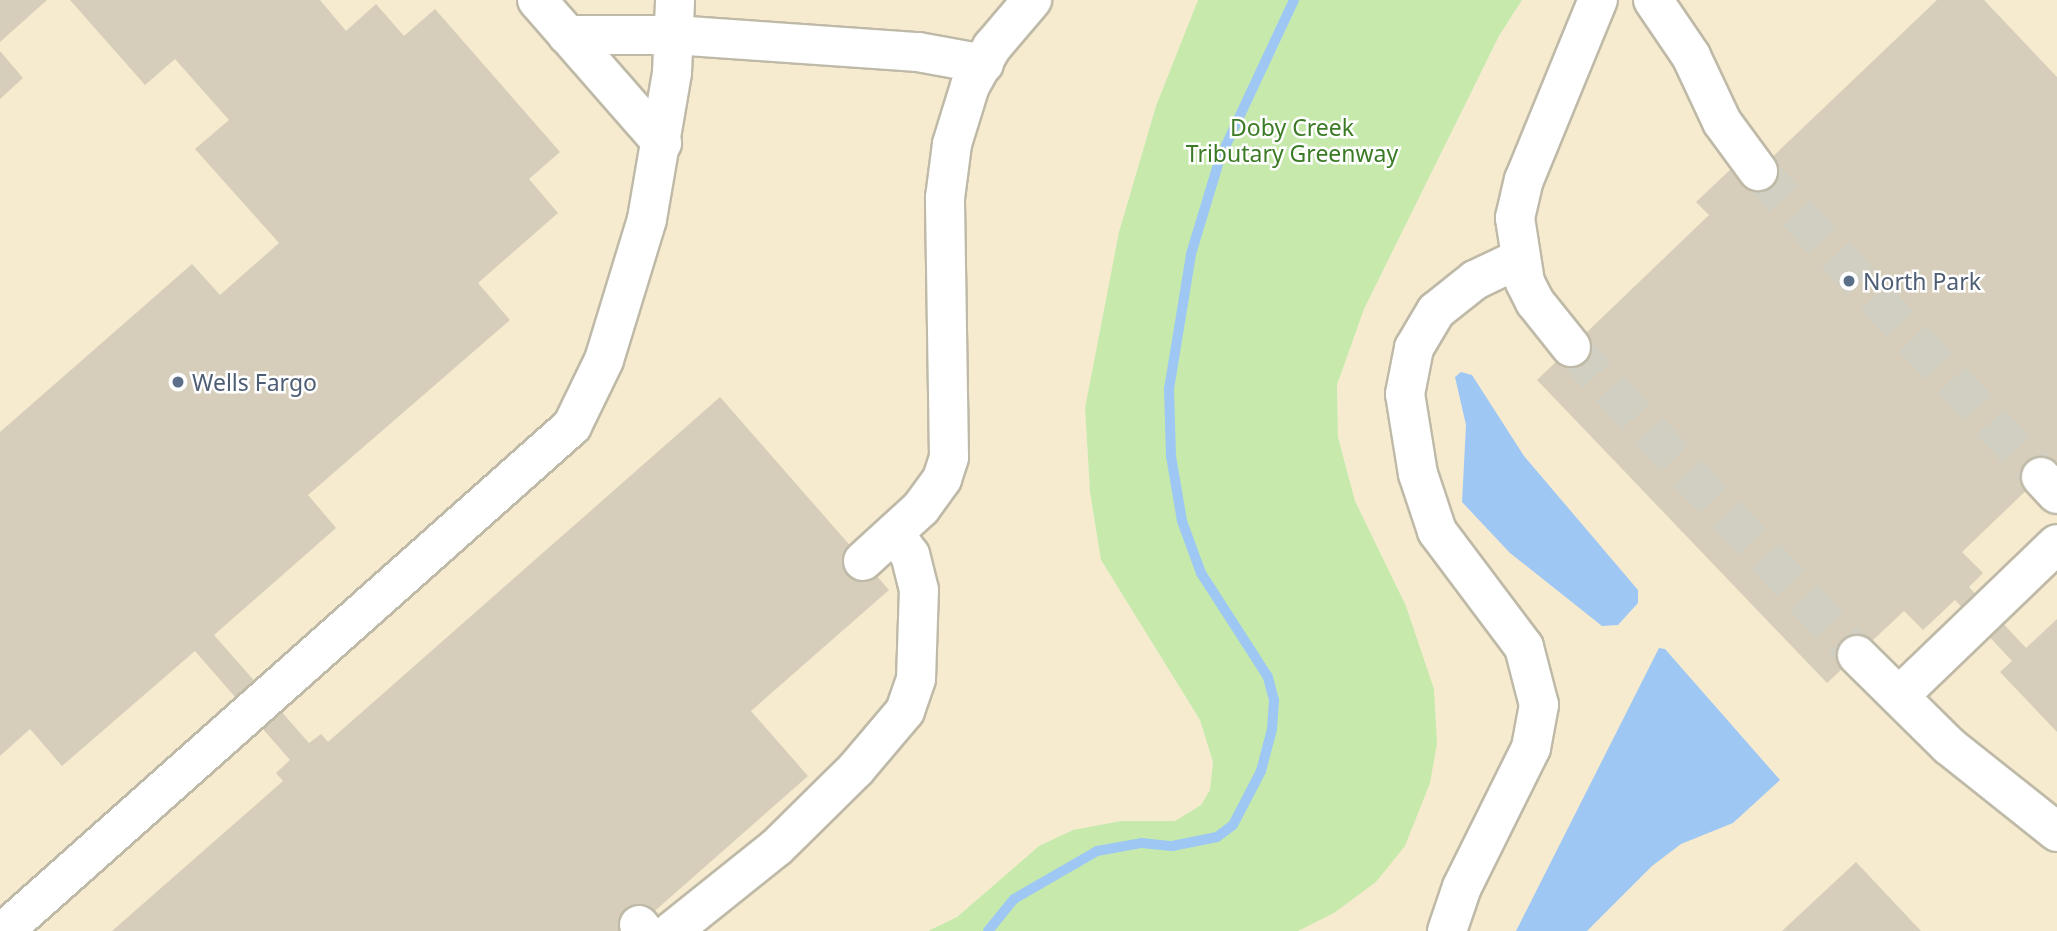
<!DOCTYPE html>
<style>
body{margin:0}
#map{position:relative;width:2057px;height:931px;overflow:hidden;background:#f4f1e5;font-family:"Noto Sans",sans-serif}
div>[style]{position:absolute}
.commercial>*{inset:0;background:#f7ebcf}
.green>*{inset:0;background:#c7eaac}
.water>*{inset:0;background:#9ec7f4}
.stream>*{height:10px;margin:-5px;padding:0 5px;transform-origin:5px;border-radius:5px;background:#9ec7f4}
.building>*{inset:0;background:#d6ceba}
.minor-tunnel>*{height:38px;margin-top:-19px;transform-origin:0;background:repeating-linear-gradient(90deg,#d1cec2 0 38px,transparent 0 57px)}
.roads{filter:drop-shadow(2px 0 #bfbaa8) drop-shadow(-2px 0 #bfbaa8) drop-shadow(0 2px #bfbaa8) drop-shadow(0 -2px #bfbaa8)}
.minor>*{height:38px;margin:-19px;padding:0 19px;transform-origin:19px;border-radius:19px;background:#fff}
.dots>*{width:19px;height:19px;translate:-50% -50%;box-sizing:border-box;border:4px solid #fff;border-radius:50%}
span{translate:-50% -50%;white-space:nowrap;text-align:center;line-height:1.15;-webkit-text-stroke:5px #fff;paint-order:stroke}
.park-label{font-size:23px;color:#3c7b25}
.service-label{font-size:23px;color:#4e5e75}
.left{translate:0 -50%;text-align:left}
</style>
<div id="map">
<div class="commercial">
<div style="clip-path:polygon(0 0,1198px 0,1156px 106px,1119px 232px,1085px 409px,1090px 492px,1101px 560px,1200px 720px,1213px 762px,1210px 790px,1201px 805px,1175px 821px,1121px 821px,1073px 830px,1039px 846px,957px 917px,928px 931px,0 931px)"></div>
<div style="clip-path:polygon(1522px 0,2057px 0,2057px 931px,1298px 931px,1334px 913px,1434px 689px,1406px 606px,1355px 501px,1338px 437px,1337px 385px,1364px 309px,1499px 36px)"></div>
</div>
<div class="green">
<div style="clip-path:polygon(1198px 0,1522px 0,1499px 36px,1364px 309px,1337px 385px,1338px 437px,1355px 501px,1406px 606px,1434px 689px,1437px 744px,1430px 783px,1405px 846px,1376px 882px,1334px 913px,1298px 931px,928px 931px,957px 917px,1039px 846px,1073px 830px,1121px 821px,1175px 821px,1201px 805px,1210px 790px,1213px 762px,1200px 720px,1101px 560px,1090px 492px,1085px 408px,1119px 232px,1156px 106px)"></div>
</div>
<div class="water">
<div style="clip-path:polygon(1461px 372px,1472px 375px,1524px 456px,1638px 590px,1638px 603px,1618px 625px,1602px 626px,1510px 553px,1462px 502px,1466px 425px,1455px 377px)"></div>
<div style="clip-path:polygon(1659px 648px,1665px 649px,1780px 780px,1733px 823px,1681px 844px,1652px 866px,1587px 931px,1516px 931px)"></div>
</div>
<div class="stream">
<div style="left:988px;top:931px;width:41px;rotate:-50.9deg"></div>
<div style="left:1014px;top:899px;width:96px;rotate:-30deg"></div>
<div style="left:1097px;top:851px;width:46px;rotate:-10.1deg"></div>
<div style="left:1142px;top:843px;width:30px;rotate:6deg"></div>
<div style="left:1172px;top:846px;width:46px;rotate:-11.3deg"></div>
<div style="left:1217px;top:837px;width:20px;rotate:-37deg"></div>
<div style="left:1233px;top:825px;width:61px;rotate:-62.6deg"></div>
<div style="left:1261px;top:771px;width:43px;rotate:-75.3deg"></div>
<div style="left:1272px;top:729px;width:29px;rotate:-86deg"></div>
<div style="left:1274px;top:700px;width:24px;rotate:-105deg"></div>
<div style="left:1268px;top:677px;width:124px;rotate:-122.8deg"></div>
<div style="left:1201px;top:573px;width:55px;rotate:-110.1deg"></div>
<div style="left:1182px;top:521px;width:66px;rotate:-99.6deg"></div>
<div style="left:1171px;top:456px;width:67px;rotate:-91.7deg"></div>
<div style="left:1169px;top:389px;width:137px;rotate:-80.7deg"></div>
<div style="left:1191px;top:254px;width:100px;rotate:-73.2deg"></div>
<div style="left:1220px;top:158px;width:174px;rotate:-64.9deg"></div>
</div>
<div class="building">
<div style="clip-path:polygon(0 0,47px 0,0 42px)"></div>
<div style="clip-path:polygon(70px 0,320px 0,346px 31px,376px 4px,404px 36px,435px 9px,560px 152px,529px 179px,558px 213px,478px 283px,510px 320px,308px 495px,336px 528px,214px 635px,309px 743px,321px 734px,328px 742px,720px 397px,889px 590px,751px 711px,808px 776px,632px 931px,112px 931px,283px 781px,276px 773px,290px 760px,195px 651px,62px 766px,30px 729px,0 756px,0 432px,192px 264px,220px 295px,279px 243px,195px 149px,229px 120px,175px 59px,145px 85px)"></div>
<div style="clip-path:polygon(1937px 0,1984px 0,2057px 77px,2057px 461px,1962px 552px,1983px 573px,1969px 587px,2026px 648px,2057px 619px,2057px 732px,2000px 672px,2012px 661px,1955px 600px,1923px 630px,1904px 611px,1827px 683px,1537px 380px,1709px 215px,1696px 202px,1731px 169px,1745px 183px)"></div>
<div style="clip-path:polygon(0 51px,23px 78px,0 99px)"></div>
<div style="clip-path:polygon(1856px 862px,1921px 931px,1782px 931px)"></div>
</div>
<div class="minor-tunnel">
<div style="left:1758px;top:171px;width:417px;rotate:47.2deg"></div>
<div style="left:1571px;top:347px;width:420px;rotate:47.1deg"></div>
</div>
<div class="roads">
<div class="minor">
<div style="left:537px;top:0;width:190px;rotate:48.8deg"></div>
<div style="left:1653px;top:0;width:68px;rotate:55.8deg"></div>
<div style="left:1691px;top:56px;width:73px;rotate:64.8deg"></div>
<div style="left:1722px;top:122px;width:61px;rotate:53.7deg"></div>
<div style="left:567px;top:35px;width:107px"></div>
<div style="left:674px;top:35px;width:245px;rotate:4deg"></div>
<div style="left:918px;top:52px;width:67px;rotate:10.3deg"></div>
<div style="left:1571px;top:347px;width:58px;rotate:-128.7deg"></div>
<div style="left:1535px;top:302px;width:22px;rotate:-117deg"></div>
<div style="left:1525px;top:282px;width:65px;rotate:-98.9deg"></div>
<div style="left:1515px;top:218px;width:39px;rotate:-77deg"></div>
<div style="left:1524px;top:180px;width:195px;rotate:-67.7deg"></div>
<div style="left:2041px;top:477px;width:23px;rotate:47deg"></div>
<div style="left:863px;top:561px;width:79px;rotate:-42.4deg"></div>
<div style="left:921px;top:508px;width:36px;rotate:-54deg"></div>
<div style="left:942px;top:479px;width:23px;rotate:-72deg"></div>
<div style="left:949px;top:457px;width:259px;rotate:-90.9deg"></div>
<div style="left:945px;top:198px;width:54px;rotate:-82.6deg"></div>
<div style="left:952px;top:144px;width:61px;rotate:-72.8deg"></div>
<div style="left:970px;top:86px;width:45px;rotate:-60.6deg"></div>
<div style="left:992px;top:47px;width:62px;rotate:-49.6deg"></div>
<div style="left:1857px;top:655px;width:129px;rotate:44.7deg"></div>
<div style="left:1949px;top:746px;width:138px;rotate:38.5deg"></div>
<div style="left:1899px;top:696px;width:219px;rotate:-43.9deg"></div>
<div style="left:639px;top:925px;width:8px;rotate:50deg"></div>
<div style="left:4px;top:931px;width:760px;rotate:-41.64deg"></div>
<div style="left:572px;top:426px;width:73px;rotate:-64.1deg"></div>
<div style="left:604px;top:360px;width:147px;rotate:-73deg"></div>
<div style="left:647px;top:219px;width:148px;rotate:-80.3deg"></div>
<div style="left:672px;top:73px;width:73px;rotate:-87.6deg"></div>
<div style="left:672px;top:931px;width:134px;rotate:-38.7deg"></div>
<div style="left:777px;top:847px;width:111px;rotate:-44.6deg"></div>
<div style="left:856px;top:769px;width:76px;rotate:-49.8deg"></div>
<div style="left:905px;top:711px;width:34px;rotate:-71deg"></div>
<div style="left:916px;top:679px;width:89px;rotate:-88.1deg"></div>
<div style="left:919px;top:590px;width:36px;rotate:-104deg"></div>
<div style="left:910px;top:555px;width:27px;rotate:-126deg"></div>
<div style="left:1447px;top:931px;width:46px;rotate:-71.2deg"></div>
<div style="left:1462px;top:887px;width:155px;rotate:-63.6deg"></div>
<div style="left:1531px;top:748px;width:44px;rotate:-79.5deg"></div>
<div style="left:1539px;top:705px;width:60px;rotate:-104.5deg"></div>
<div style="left:1524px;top:647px;width:145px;rotate:-126.9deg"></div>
<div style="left:1437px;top:531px;width:60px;rotate:-108.4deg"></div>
<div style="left:1418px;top:474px;width:81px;rotate:-99.2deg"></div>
<div style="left:1405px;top:394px;width:47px;rotate:-78.9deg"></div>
<div style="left:1414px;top:348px;width:43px;rotate:-59.3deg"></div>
<div style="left:1436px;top:311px;width:50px;rotate:-38.5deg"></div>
<div style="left:1475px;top:280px;width:49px;rotate:-25.5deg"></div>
</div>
</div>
<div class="dots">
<div style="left:1849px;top:281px;background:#5c6f8a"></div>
<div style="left:178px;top:382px;background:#5c6f8a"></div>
</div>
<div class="park-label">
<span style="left:1292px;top:140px">Doby Creek<br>Tributary Greenway</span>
</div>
<div class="service-label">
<span class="left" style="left:1863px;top:281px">North Park</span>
<span class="left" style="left:192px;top:382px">Wells Fargo</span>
</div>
</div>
